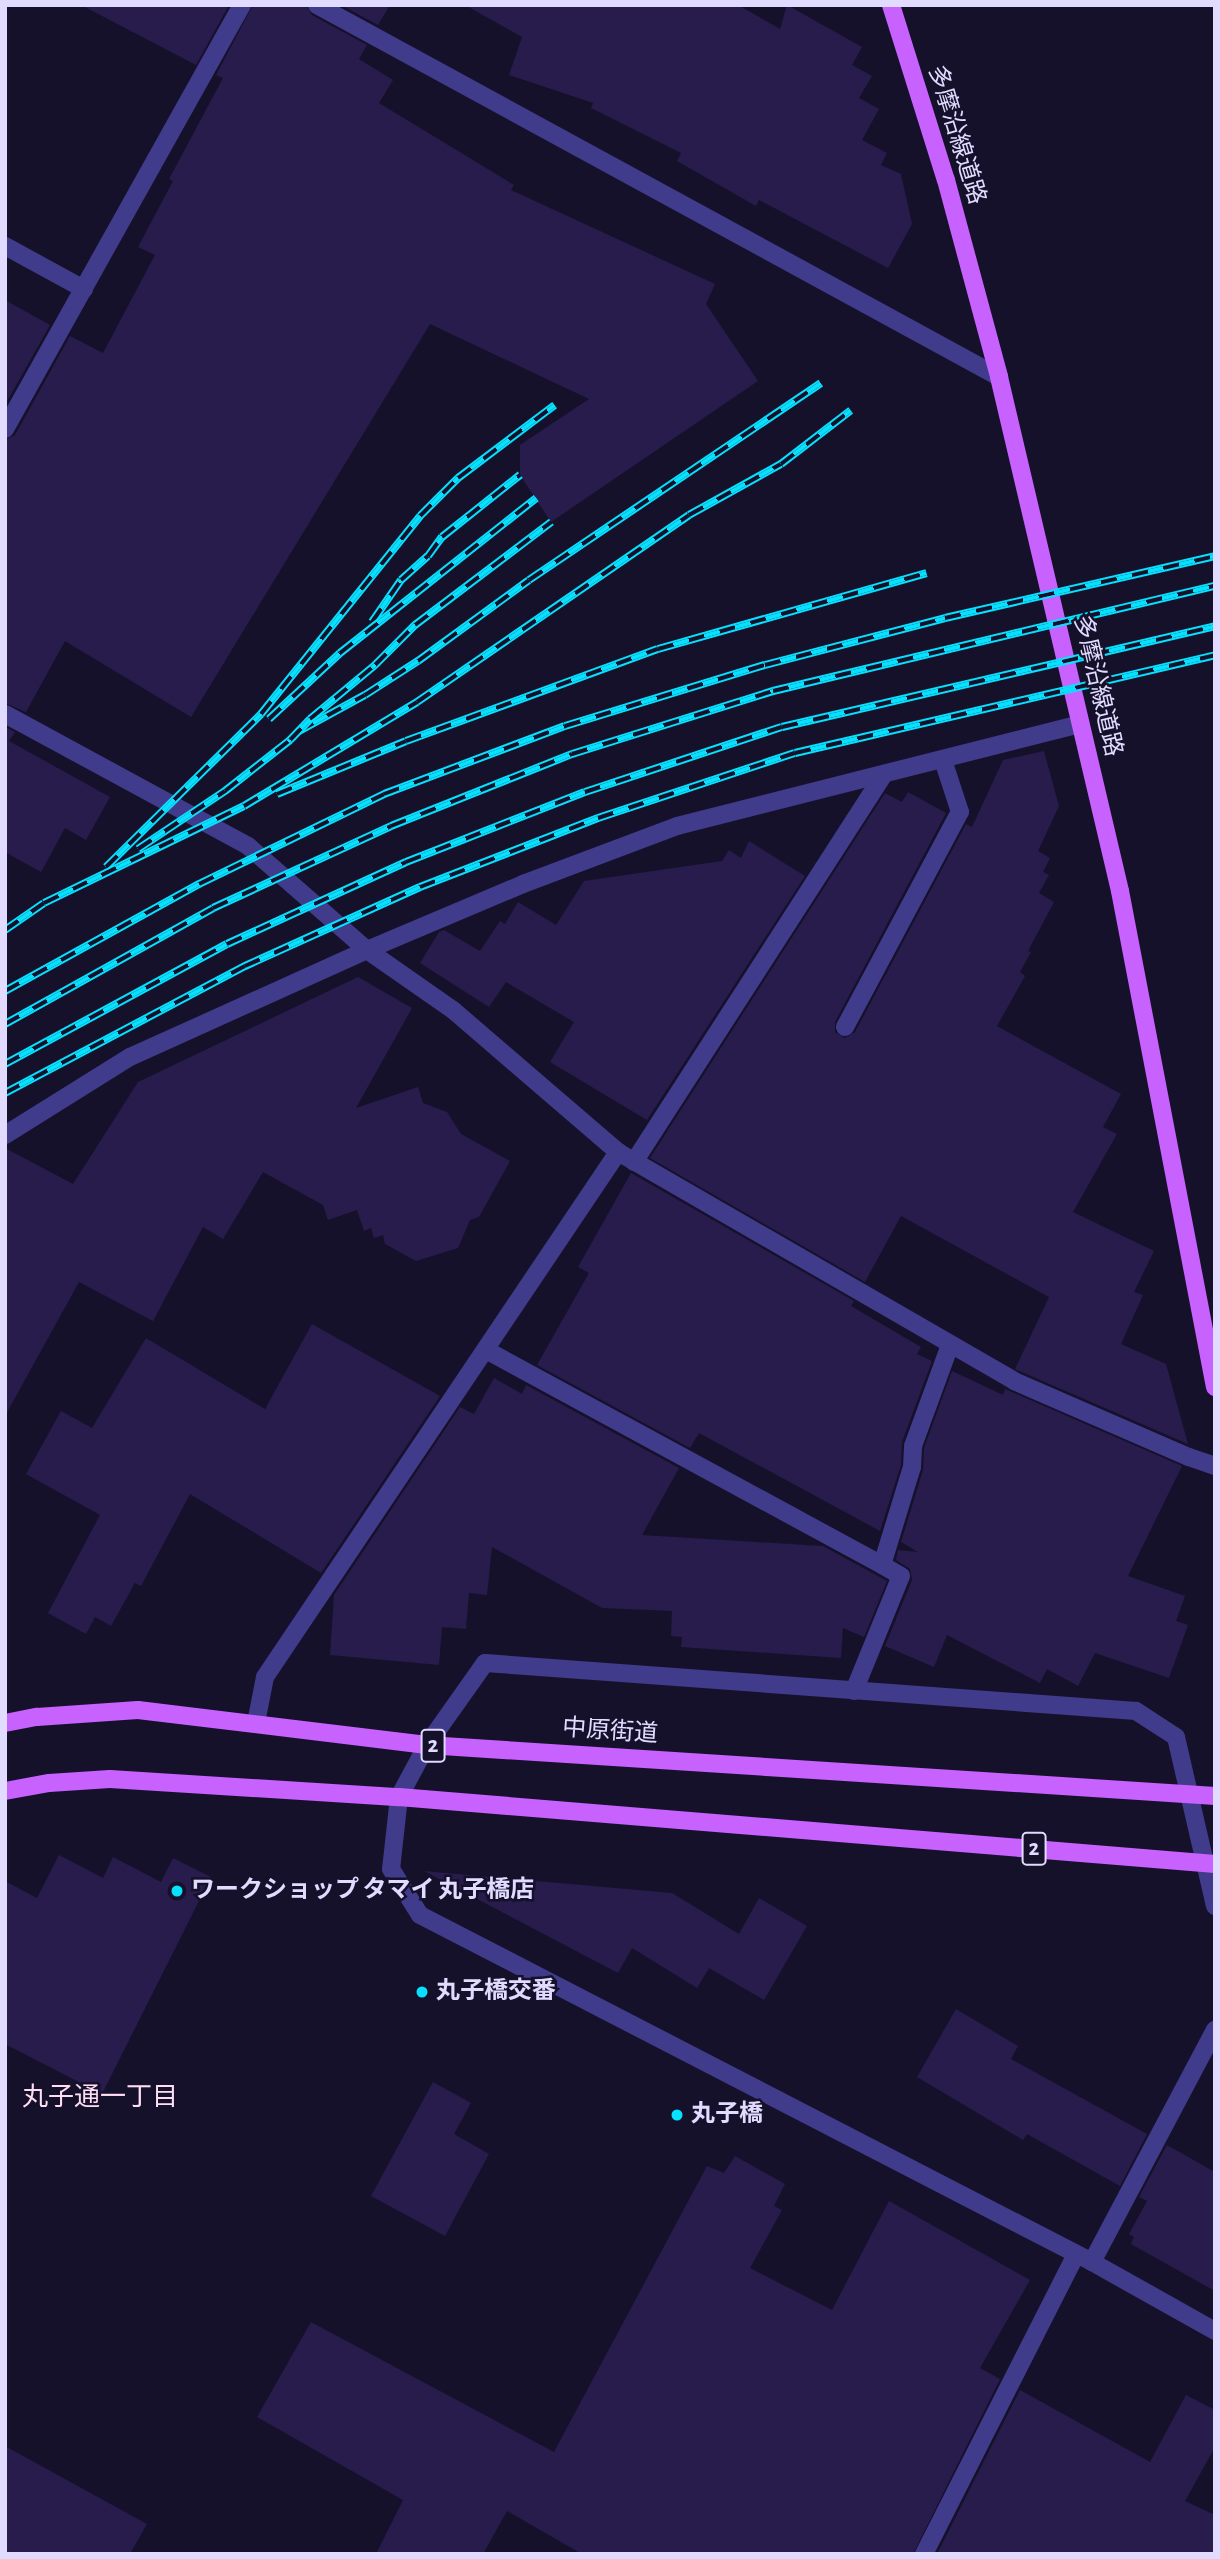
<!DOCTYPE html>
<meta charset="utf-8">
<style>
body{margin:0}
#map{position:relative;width:1220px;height:2559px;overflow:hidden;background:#16112b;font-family:"Alegreya Sans","Noto Sans JP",sans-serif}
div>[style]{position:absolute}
.building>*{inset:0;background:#271c4c}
.minor>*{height:18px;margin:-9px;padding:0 9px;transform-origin:9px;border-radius:9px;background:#403b8b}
.major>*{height:18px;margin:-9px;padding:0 9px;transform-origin:9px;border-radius:9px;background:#c762ff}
.rail>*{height:8px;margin-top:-4px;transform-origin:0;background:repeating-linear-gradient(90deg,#16112b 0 16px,#07e1ff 0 32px);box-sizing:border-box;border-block:2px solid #07e1ff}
.dots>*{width:19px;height:19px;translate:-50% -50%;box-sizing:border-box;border:4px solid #16112b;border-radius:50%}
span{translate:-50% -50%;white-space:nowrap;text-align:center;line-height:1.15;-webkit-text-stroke:5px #16112b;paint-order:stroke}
.shield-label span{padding:2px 5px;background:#16112b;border:2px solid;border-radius:5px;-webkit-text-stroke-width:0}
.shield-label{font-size:23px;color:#e0dbff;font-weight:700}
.street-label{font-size:24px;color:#e0dbff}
.poi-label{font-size:24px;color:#e0dbff;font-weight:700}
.left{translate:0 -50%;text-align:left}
.neighbourhood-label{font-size:26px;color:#ffddf2}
.frame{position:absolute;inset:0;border:7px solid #e0dbff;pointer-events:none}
</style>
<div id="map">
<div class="building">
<div style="clip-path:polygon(81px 5px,229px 5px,196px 65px)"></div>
<div style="clip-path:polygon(253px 5px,306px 5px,312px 15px,367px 45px,359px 59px,393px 80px,379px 103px,514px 185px,511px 190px,715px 284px,706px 304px,758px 381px,551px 522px,520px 475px,520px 445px,589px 399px,430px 324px,191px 717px,65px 641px,26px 712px,5px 703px,5px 440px,15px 435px,70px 336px,103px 353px,155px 255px,138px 247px,173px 181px,169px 179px,223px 78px,216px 75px)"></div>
<div style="clip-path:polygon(341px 5px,390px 5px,378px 25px)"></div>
<div style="clip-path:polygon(465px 5px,738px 5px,780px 29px,787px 5px,862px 47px,852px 65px,872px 76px,859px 98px,879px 109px,862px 140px,887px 153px,881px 165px,901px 174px,912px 224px,888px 268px,759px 200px,756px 206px,677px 161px,681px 153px,591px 108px,593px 103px,509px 75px,522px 37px)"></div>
<div style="clip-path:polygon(5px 300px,50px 325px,5px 405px)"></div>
<div style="clip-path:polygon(5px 727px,15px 732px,9px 741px,110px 797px,86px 840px,65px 828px,41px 872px,5px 852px)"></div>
<div style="clip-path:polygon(1044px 751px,1059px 806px,1038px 851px,1050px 858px,1043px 872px,1049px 875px,1039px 893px,1054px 902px,1028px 951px,1031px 952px,1020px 972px,1025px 976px,997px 1026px,1121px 1094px,1103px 1127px,1117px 1134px,1073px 1212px,1154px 1251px,1134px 1292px,1143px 1295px,1121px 1344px,1166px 1364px,1188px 1444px,1015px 1369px,1049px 1297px,901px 1216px,865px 1282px,650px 1158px,885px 793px,902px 802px,908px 792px,946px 813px,835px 1022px,835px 1032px,845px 1038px,855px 1032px,966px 824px,972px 827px,1003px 760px)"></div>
<div style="clip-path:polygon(749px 841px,805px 876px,647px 1120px,550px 1062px,574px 1022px,506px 982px,489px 1007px,420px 963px,439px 932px,444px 930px,480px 951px,500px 921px,505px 924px,518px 902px,556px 925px,584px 881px,722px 861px,729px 850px,741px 858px)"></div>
<div style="clip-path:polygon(358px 977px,412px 1008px,356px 1108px,418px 1087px,423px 1103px,447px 1112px,461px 1134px,510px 1161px,479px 1217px,470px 1220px,458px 1248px,416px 1261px,385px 1244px,383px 1235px,374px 1238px,371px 1228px,364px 1231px,357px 1210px,328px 1220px,323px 1205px,263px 1172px,223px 1239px,203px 1227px,153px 1321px,79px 1282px,5px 1416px,5px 1148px,73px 1184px,138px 1082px)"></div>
<div style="clip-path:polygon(631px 1173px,854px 1301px,851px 1306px,921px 1347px,917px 1354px,932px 1361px,902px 1442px,901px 1465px,880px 1531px,699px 1433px,690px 1448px,537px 1365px,589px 1273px,578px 1267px)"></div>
<div style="clip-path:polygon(312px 1324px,440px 1396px,321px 1573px,190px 1494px,141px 1586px,135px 1583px,111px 1626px,95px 1617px,86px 1634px,48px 1613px,100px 1515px,26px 1474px,61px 1411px,92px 1428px,146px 1338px,265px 1409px)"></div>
<div style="clip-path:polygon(952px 1371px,1003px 1395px,1005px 1389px,1182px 1466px,1128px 1576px,1185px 1596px,1176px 1621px,1188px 1625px,1169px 1678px,1095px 1653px,1078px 1686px,1047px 1669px,1040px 1683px,947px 1635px,934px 1667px,885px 1646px,912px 1580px,910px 1569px,896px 1560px,898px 1550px,918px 1552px,901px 1542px,923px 1470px,924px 1448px)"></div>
<div style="clip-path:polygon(494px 1378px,522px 1394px,526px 1385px,679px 1468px,642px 1535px,823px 1546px,887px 1581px,864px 1637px,843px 1628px,841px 1658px,681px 1647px,682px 1637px,671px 1636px,672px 1611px,602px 1608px,492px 1547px,487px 1595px,469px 1593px,466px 1629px,442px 1627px,439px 1665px,330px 1655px,334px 1595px,460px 1407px,474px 1414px)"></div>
<div style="clip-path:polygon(59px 1855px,103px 1878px,113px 1857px,161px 1882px,173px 1858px,211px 1877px,102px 2094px,5px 2044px,5px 1881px,37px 1898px)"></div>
<div style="clip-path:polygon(424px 1871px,672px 1893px,739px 1934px,759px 1898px,807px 1926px,764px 2000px,709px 1968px,697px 1988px,632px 1948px,618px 1973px)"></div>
<div style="clip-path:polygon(956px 2009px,1018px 2046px,1011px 2059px,1147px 2134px,1120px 2186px,1027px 2134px,1023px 2140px,917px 2077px)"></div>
<div style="clip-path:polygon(433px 2082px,471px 2103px,454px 2134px,489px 2154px,445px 2236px,371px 2196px)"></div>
<div style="clip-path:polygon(1167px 2145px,1215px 2172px,1215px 2291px,1131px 2244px,1134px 2237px,1129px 2234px,1147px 2201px,1139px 2197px)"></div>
<div style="clip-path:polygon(735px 2156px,785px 2184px,774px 2206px,782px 2210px,750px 2268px,832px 2310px,889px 2201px,1030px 2280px,980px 2368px,1000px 2379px,913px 2554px,582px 2554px,507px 2511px,483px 2554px,376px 2554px,403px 2500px,257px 2417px,311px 2322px,554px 2452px,707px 2166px,724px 2173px)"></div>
<div style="clip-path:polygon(1020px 2390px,1150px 2462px,1186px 2395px,1215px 2410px,1215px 2447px,1185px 2501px,1215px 2515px,1215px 2554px,937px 2554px)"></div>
<div style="clip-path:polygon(5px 2446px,147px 2524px,130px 2554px,5px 2554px)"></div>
</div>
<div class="minor">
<div style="left:317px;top:5px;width:777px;rotate:28.61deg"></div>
<div style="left:5px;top:246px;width:90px;rotate:28.6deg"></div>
<div style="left:5px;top:429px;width:486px;rotate:-60.8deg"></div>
<div style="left:5px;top:714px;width:277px;rotate:28.5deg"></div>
<div style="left:248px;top:846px;width:158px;rotate:41.2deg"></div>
<div style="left:367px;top:950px;width:105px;rotate:34.9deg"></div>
<div style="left:453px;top:1010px;width:218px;rotate:40.7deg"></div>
<div style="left:618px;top:1152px;width:457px;rotate:30deg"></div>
<div style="left:1014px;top:1381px;width:191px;rotate:23.5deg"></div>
<div style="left:1189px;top:1457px;width:28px;rotate:19deg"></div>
<div style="left:845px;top:1027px;width:244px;rotate:-61.9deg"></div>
<div style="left:960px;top:812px;width:55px;rotate:-108.1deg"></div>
<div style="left:5px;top:1135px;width:147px;rotate:-32deg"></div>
<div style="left:130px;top:1057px;width:260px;rotate:-24.3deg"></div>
<div style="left:367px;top:950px;width:169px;rotate:-22.9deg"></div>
<div style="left:523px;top:884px;width:165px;rotate:-20.6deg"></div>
<div style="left:677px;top:826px;width:416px;rotate:-14.2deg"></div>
<div style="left:634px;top:1162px;width:460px;rotate:-57.2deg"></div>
<div style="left:486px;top:1350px;width:451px;rotate:28.5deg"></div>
<div style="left:882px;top:1565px;width:102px;rotate:-73deg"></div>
<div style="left:912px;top:1467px;width:21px;rotate:-87deg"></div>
<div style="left:913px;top:1446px;width:108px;rotate:-69.9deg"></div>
<div style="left:854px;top:1691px;width:124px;rotate:-67.8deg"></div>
<div style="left:901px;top:1576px;width:22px;rotate:-150deg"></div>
<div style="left:256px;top:1723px;width:47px;rotate:-78.9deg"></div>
<div style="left:265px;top:1677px;width:633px;rotate:-56.08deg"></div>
<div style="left:1215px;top:1906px;width:173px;rotate:-103deg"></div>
<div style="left:1176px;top:1737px;width:48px;rotate:-147deg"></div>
<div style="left:1136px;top:1711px;width:653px;rotate:-175.78deg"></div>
<div style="left:485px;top:1663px;width:100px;rotate:125.3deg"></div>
<div style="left:427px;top:1745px;width:59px;rotate:118.3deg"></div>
<div style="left:399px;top:1797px;width:72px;rotate:96.3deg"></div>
<div style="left:391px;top:1869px;width:54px;rotate:57.8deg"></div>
<div style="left:420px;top:1915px;width:756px;rotate:27.31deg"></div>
<div style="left:1092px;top:2262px;width:141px;rotate:29.3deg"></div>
<div style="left:1092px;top:2262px;width:263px;rotate:-62.1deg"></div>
<div style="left:924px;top:2554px;width:336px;rotate:-63.1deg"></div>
</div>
<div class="major">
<div style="left:891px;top:5px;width:183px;rotate:72.6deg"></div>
<div style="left:946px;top:180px;width:204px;rotate:74.9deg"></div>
<div style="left:999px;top:377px;width:528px;rotate:76.75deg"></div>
<div style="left:1120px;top:891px;width:505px;rotate:79.16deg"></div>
<div style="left:5px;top:1723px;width:33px;rotate:-11deg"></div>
<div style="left:37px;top:1717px;width:101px;rotate:-4deg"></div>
<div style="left:138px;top:1710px;width:291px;rotate:6.9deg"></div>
<div style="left:427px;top:1745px;width:790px;rotate:3.7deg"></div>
<div style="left:5px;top:1791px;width:45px;rotate:-10.3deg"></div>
<div style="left:49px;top:1783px;width:61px;rotate:-3.8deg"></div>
<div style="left:110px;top:1779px;width:290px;rotate:3.6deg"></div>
<div style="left:399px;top:1797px;width:819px;rotate:4.69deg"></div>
</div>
<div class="rail">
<div style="left:372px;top:622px;width:51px;rotate:-55.4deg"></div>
<div style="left:401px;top:580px;width:36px;rotate:-42deg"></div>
<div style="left:428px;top:556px;width:24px;rotate:-54deg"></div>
<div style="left:442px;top:537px;width:100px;rotate:-38.5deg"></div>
<div style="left:269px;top:719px;width:97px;rotate:-42.9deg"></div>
<div style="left:340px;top:653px;width:250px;rotate:-38.3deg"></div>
<div style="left:299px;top:731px;width:75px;rotate:-28.6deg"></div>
<div style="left:365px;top:695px;width:63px;rotate:-32.7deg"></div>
<div style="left:418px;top:661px;width:137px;rotate:-36.1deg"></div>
<div style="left:529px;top:580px;width:352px;rotate:-34deg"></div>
<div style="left:277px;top:794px;width:139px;rotate:-22.3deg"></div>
<div style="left:406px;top:741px;width:268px;rotate:-20.1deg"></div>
<div style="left:658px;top:649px;width:279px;rotate:-15.8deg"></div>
<div style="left:138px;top:849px;width:105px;rotate:-33.7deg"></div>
<div style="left:225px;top:791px;width:83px;rotate:-38.1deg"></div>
<div style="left:290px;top:740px;width:29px;rotate:-46deg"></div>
<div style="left:310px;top:719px;width:85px;rotate:-39.7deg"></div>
<div style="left:375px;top:665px;width:57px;rotate:-45deg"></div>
<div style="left:415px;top:625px;width:171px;rotate:-37.1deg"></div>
<div style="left:106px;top:867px;width:218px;rotate:-44.6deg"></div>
<div style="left:261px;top:714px;width:254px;rotate:-51.2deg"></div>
<div style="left:420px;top:516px;width:54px;rotate:-45deg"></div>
<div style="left:458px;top:478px;width:121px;rotate:-37deg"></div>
<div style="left:5px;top:930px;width:47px;rotate:-34.7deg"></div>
<div style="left:44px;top:903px;width:222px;rotate:-25.9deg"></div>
<div style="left:244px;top:806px;width:202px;rotate:-31deg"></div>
<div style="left:417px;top:702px;width:330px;rotate:-34.5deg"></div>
<div style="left:689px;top:515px;width:105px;rotate:-29deg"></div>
<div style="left:781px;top:464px;width:88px;rotate:-37.6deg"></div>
<div style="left:5px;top:991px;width:222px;rotate:-28.9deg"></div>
<div style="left:199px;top:884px;width:206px;rotate:-25.9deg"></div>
<div style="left:384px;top:794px;width:193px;rotate:-20.6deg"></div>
<div style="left:565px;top:726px;width:209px;rotate:-17deg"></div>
<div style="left:765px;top:665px;width:186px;rotate:-14.6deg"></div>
<div style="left:945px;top:618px;width:277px;rotate:-12.9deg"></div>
<div style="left:5px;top:1024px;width:238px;rotate:-29.1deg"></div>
<div style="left:213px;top:908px;width:196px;rotate:-24.7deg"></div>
<div style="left:391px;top:826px;width:195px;rotate:-21.7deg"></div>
<div style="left:572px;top:754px;width:211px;rotate:-17.4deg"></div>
<div style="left:773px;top:691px;width:454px;rotate:-13.4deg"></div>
<div style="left:5px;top:1064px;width:252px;rotate:-28.4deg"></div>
<div style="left:227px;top:944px;width:197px;rotate:-24.6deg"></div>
<div style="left:406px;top:862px;width:192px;rotate:-21.4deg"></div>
<div style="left:585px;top:792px;width:207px;rotate:-18.3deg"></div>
<div style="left:782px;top:727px;width:445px;rotate:-13.1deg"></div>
<div style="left:5px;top:1093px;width:272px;rotate:-27.9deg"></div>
<div style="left:245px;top:966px;width:192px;rotate:-24.3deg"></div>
<div style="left:420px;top:887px;width:191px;rotate:-21.2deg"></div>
<div style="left:598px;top:818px;width:207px;rotate:-18.3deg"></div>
<div style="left:795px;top:753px;width:431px;rotate:-13.1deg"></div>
</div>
<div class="dots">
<div style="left:177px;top:1891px;background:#07e1ff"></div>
<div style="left:422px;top:1992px;background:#07e1ff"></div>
<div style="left:677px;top:2115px;background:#07e1ff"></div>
</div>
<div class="shield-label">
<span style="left:433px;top:1746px">2</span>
<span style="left:1034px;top:1849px">2</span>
</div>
<div class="street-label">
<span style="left:956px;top:135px;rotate:73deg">多摩沿線道路</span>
<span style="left:1097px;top:686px;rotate:77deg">多摩沿線道路</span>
<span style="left:610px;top:1732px;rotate:4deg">中原街道</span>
</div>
<div class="poi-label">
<span class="left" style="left:191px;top:1891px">ワークショップ タマイ 丸子橋店</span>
<span class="left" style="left:436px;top:1992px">丸子橋交番</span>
<span class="left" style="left:691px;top:2115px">丸子橋</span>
</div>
<div class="neighbourhood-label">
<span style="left:100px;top:2098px">丸子通一丁目</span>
</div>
<div class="frame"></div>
</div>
